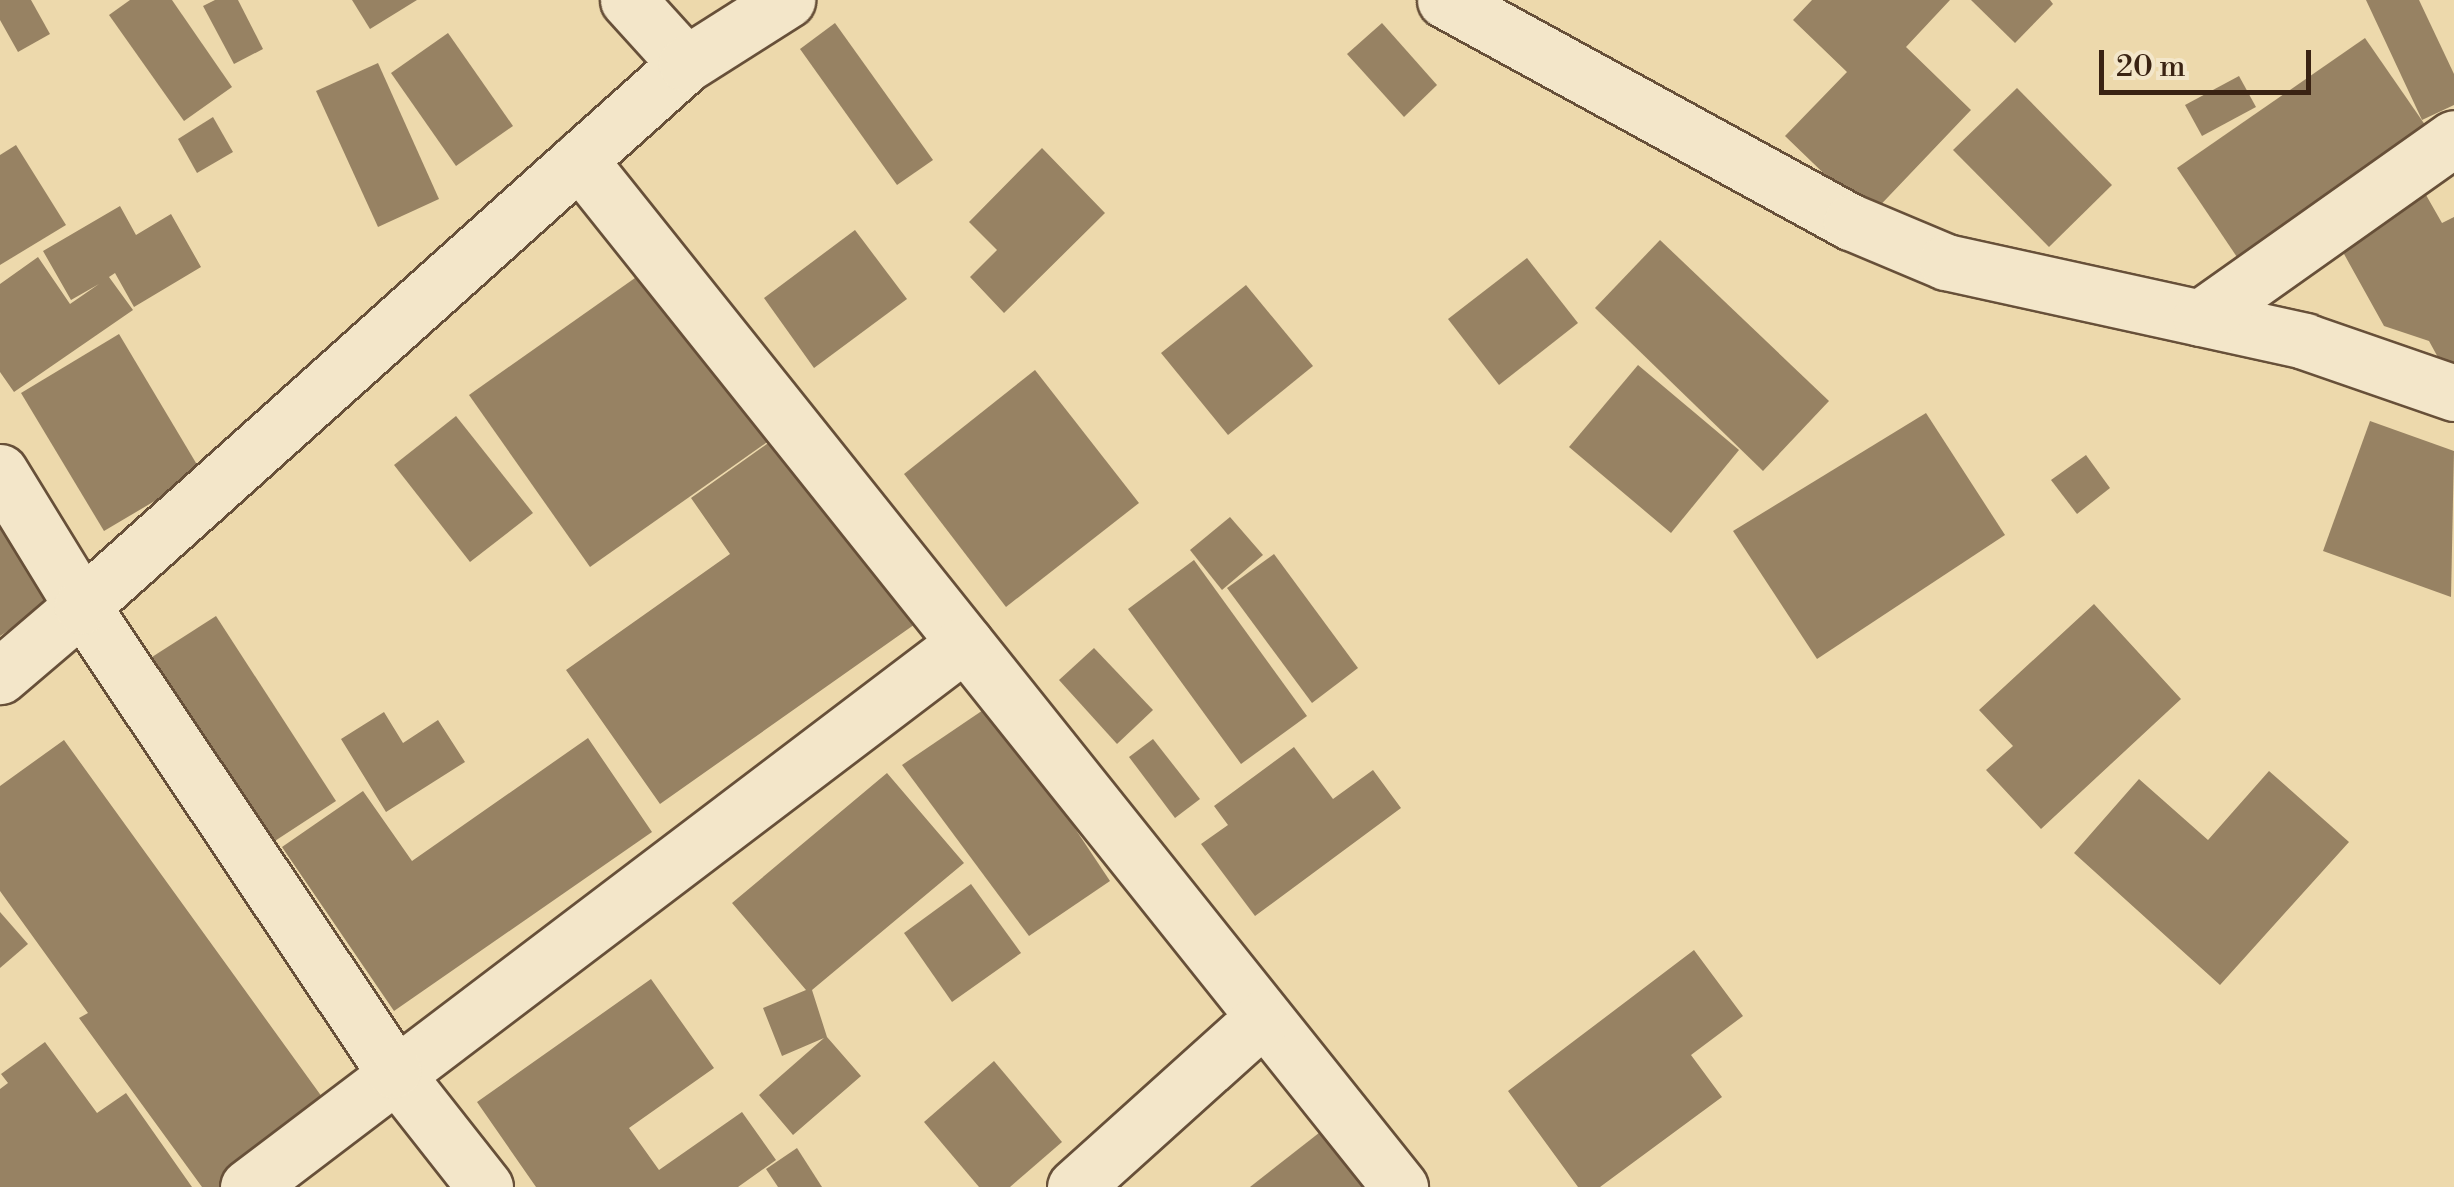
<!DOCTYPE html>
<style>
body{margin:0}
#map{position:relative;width:2454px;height:1187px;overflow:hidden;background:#edd9ac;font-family:"Libre Bodoni",serif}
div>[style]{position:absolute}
.building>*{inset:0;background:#978263}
.roads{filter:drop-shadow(2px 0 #675039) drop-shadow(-2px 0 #675039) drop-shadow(0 2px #675039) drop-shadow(0 -2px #675039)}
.minor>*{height:55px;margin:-27.5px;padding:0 27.5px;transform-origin:27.5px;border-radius:27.5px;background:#f3e6c9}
span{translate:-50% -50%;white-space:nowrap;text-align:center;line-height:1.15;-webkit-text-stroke:8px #f3e6c9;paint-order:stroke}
.scale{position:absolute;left:2099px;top:50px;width:212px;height:45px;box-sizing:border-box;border:5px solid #3a2313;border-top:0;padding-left:12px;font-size:30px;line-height:35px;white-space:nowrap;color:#3a2313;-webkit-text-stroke:8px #f3e6c9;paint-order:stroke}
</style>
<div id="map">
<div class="building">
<div style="clip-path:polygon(0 0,31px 0,50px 34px,18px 52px,0 20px)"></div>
<div style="clip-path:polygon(130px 0,172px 0,232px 87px,184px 121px,109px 15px)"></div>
<div style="clip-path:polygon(215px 0,238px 0,263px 49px,234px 64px,203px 6px)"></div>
<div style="clip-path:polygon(352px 0,417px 0,370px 29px)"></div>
<div style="clip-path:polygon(1812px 0,1950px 0,1906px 47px,1971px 110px,1869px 217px,1785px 136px,1847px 72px,1793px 20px)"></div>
<div style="clip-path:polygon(1971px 0,2050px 0,2053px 4px,2015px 43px)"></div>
<div style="clip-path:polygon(2366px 0,2419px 0,2454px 74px,2454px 105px,2422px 120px)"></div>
<div style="clip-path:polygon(835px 23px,933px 160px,897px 185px,800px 49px)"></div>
<div style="clip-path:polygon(1382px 23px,1437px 85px,1404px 117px,1347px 54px)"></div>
<div style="clip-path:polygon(448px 33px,513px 126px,456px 166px,391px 73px)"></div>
<div style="clip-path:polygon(2365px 38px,2430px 132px,2241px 263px,2177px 168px)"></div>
<div style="clip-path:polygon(378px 63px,439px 199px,378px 227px,316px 91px)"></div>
<div style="clip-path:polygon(2239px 76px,2256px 107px,2202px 136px,2185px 105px)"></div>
<div style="clip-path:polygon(2017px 88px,2112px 185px,2049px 247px,1953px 150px)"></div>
<div style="clip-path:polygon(213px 117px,233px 152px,197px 173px,178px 139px)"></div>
<div style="clip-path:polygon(16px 145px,66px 225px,0 265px,0 155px)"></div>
<div style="clip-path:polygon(1042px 148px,1105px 213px,1004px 313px,970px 277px,997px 250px,969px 222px)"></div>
<div style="clip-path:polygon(2422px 188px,2442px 223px,2454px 217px,2454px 368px,2446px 372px,2429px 341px,2384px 326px,2344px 254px,2354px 226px)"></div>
<div style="clip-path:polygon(120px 206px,136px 235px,171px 214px,201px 267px,134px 307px,115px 273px,109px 277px,133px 310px,14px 392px,0 372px,0 284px,38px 257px,70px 304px,99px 284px,71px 300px,43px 251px)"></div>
<div style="clip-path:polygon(855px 230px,907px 299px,814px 368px,764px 298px)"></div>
<div style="clip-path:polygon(1660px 240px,1829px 401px,1763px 471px,1595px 308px)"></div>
<div style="clip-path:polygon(1527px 258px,1578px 323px,1499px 385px,1448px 319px)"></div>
<div style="clip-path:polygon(652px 266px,773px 438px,590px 567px,469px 395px)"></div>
<div style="clip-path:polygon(1246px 285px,1313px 366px,1228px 435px,1161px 353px)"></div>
<div style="clip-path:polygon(119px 334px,202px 473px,104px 531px,21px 393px)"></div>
<div style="clip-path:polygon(1638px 365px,1739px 450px,1671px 533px,1569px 447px)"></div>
<div style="clip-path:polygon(1035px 370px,1139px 503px,1006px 607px,904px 474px)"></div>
<div style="clip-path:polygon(1926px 413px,2005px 535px,1817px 659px,1733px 531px)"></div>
<div style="clip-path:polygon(456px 416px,533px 513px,470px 562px,394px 465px)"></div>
<div style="clip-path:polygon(2370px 421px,2454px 451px,2451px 597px,2323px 551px)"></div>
<div style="clip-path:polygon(785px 431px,918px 622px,660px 804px,566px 670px,730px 554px,691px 498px)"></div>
<div style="clip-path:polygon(2086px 455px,2110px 488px,2077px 514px,2051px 480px)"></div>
<div style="clip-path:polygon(0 492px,67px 591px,0 636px)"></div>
<div style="clip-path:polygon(1230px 517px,1263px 555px,1222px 590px,1190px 550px)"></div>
<div style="clip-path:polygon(1274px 554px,1358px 668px,1312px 703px,1227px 588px)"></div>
<div style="clip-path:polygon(1194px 560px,1307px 716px,1241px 764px,1128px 609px)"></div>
<div style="clip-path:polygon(2094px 604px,2181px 699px,2041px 829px,1986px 770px,2013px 746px,1979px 710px)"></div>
<div style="clip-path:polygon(216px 616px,336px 801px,258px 852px,138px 666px)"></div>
<div style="clip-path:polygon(1094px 648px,1153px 710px,1117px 744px,1059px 680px)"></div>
<div style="clip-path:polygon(992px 704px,1110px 881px,1029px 936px,902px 765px)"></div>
<div style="clip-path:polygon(384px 712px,403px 743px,438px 720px,465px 762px,386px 812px,341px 739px)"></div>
<div style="clip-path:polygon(588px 738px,652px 832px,394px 1011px,282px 847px,363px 791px,412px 861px)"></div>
<div style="clip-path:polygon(1153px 739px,1200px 799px,1175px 818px,1129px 757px)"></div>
<div style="clip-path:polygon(64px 740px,330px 1108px,221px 1187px,202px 1187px,79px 1018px,88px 1013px,0 891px,0 786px)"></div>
<div style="clip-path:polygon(1294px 747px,1333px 799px,1373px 770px,1401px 808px,1255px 916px,1201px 844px,1228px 825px,1214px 806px)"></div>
<div style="clip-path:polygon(2269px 771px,2349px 842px,2220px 985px,2074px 853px,2139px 779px,2208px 840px)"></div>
<div style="clip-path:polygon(887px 773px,964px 863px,812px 990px,827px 1037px,861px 1076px,793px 1135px,759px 1095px,824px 1038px,782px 1056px,763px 1008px,806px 990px,732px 903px)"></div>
<div style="clip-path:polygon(971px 884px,1021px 953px,952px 1002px,904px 933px)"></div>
<div style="clip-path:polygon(0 912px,28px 944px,0 968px)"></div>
<div style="clip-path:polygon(1694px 950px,1743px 1016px,1691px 1055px,1722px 1097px,1600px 1187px,1578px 1187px,1508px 1091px)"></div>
<div style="clip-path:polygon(651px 979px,714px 1068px,629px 1128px,659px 1170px,742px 1112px,776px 1160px,738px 1187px,536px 1187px,477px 1102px)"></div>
<div style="clip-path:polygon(45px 1042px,97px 1113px,126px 1093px,192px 1187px,0 1187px,0 1089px,8px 1083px,1px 1074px)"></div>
<div style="clip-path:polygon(994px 1061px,1062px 1142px,1010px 1187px,979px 1187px,924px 1122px)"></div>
<div style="clip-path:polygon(1333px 1122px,1384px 1187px,1250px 1187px)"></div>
<div style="clip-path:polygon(797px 1148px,822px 1187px,778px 1187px,766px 1169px)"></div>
</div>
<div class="roads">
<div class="minor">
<div style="left:628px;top:0;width:86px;rotate:47.8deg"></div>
<div style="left:1445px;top:0;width:463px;rotate:28.7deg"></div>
<div style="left:1851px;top:222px;width:103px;rotate:22.8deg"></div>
<div style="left:1946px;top:262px;width:367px;rotate:12.4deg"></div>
<div style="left:2304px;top:341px;width:159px;rotate:19.1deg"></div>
<div style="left:579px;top:160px;width:1315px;rotate:51.36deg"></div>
<div style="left:2200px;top:318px;width:311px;rotate:-35.3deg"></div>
<div style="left:0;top:472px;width:157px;rotate:58.5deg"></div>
<div style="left:82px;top:606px;width:108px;rotate:139.5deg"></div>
<div style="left:248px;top:1187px;width:900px;rotate:-37.19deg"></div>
<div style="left:485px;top:1187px;width:149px;rotate:-128.2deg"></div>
<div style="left:393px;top:1070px;width:559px;rotate:-123.83deg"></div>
<div style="left:82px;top:606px;width:812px;rotate:-41.9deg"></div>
<div style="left:686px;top:64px;width:120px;rotate:-32.4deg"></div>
<div style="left:1075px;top:1187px;width:253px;rotate:-42deg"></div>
</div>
</div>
<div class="scale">20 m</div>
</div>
